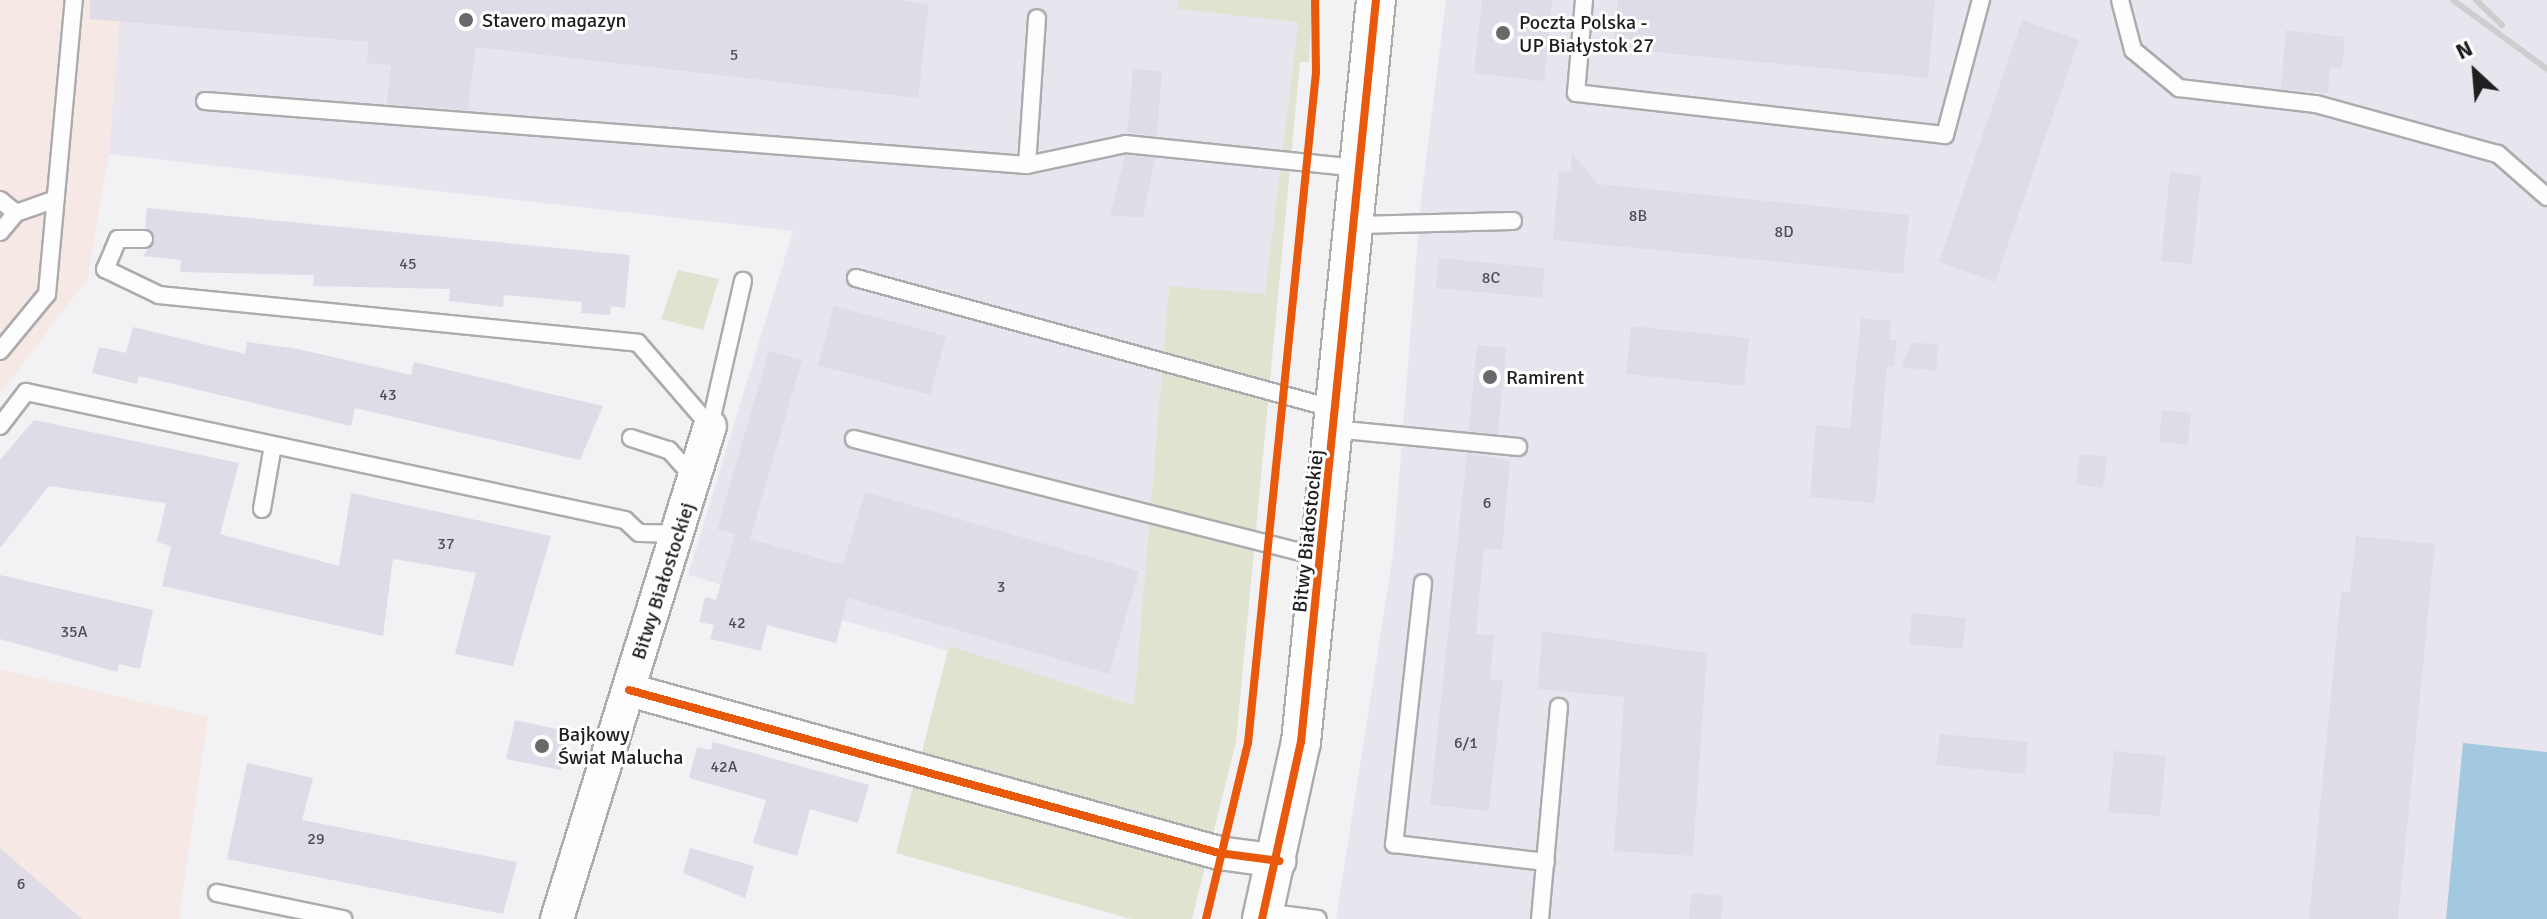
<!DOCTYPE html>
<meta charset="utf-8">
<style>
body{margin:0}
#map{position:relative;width:2547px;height:919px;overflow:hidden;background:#f2f1f4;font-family:Signika,sans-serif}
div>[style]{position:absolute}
.commercial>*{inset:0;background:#f6e8e5}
.built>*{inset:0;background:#e8e5ee}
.green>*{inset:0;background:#e0e3d0}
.water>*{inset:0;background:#a3c9e0}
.building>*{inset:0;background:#dfdce7}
.roads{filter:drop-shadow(2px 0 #acabad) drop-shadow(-2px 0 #acabad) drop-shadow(0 2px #acabad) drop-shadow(0 -2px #acabad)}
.service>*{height:16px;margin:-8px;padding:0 8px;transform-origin:8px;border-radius:8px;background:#fdfdfd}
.minor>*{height:32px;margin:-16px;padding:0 16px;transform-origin:16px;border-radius:16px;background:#fdfdfd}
.tertiary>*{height:38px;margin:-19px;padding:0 19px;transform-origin:19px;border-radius:19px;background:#fdfdfd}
.rail>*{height:6px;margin:-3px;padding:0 3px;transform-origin:3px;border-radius:3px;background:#cececf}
.cycleway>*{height:8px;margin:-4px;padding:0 4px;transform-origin:4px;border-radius:4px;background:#e8590c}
.dots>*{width:22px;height:22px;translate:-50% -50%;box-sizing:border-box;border:4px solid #fff;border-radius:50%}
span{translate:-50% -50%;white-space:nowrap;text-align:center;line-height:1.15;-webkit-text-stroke:6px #fff;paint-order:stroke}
.number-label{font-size:16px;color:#504e53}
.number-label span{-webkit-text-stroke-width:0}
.poi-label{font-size:20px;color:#1f1e20}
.left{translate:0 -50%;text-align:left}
.street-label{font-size:20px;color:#1f1e20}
.north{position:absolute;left:2435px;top:32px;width:80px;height:80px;-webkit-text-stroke:6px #fff;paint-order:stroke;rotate:334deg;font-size:22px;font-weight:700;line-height:32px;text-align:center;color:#1f1e20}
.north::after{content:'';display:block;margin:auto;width:28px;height:36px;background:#1f1e20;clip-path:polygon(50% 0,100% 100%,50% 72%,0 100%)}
</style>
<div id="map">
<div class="commercial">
<div style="clip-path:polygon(0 0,121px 0,109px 154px,88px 278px,0 394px)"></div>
<div style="clip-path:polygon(0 669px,208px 717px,179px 919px,0 919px)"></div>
</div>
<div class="built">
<div style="clip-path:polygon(121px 0,1177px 0,1177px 9px,1298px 21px,1265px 295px,1169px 286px,1134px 705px,688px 575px,793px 231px,109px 154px)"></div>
<div style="clip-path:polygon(1446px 0,2547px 0,2547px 919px,1336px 919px,1393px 554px,1421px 200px)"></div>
</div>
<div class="green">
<div style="clip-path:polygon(1177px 0,1312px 0,1309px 62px,1300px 62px,1236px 742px,1192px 919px,1131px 919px,896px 853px,949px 646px,1134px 705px,1169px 286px,1265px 294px,1298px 22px,1177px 9px)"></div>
<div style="clip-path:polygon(678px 270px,719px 279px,703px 330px,661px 319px)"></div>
</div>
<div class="water">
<div style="clip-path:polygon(2463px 743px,2547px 752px,2547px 919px,2446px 919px)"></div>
</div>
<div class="building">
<div style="clip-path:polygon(90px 0,896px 0,929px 4px,918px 98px,476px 47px,468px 110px,387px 104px,391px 65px,366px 63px,369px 42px,90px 19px)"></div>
<div style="clip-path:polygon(1482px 0,1552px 0,1544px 81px,1474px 73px)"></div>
<div style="clip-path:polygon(1618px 0,1935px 0,1928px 78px,1613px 48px)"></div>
<div style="clip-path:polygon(2022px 20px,2079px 40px,1995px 282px,1939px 262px)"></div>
<div style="clip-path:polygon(2286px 30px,2345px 37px,2342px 68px,2330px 67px,2328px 93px,2281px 89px)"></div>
<div style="clip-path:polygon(1133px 69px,1162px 71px,1157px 136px,1127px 133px)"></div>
<div style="clip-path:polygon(1572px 153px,1598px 184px,1909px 215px,1903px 274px,1553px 240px,1559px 171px,1571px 172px)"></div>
<div style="clip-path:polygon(1125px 155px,1155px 158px,1143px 218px,1110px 215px)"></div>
<div style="clip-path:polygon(2170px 172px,2201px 176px,2192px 264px,2161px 261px)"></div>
<div style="clip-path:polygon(147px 208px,630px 255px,625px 308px,611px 306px,610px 315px,581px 313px,582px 302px,504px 295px,503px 307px,449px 301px,450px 289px,313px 286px,314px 275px,180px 272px,181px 260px,143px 256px,155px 240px,145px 228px)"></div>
<div style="clip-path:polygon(1439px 258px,1545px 268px,1542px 298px,1436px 288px)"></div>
<div style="clip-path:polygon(834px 306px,946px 336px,930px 395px,818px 365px)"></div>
<div style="clip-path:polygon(1861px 318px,1891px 321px,1889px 340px,1897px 341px,1894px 367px,1887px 366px,1875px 503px,1810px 497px,1816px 425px,1850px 428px)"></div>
<div style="clip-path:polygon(1631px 326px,1749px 338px,1744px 386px,1626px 374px)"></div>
<div style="clip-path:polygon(133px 327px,245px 354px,247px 342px,298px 349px,411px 375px,414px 362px,603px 406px,580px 460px,355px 408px,351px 426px,139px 376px,137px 384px,92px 373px,99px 347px,126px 353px)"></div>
<div style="clip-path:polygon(1911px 342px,1938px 345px,1936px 371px,1902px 367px)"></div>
<div style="clip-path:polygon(1477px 345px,1506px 348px,1498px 434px,1469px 431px)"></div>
<div style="clip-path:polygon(769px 351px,802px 360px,750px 539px,843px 565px,865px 492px,1139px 571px,1109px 674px,848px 598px,836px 643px,767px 625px,761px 651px,710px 639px,714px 625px,699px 622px,705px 597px,716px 600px,735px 534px,717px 529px)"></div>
<div style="clip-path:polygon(2162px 410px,2191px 413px,2188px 445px,2159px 442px)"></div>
<div style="clip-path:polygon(34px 420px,239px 463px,220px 534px,339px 566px,351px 493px,551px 536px,513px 666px,455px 654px,476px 573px,393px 559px,383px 636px,162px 586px,171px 546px,157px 542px,166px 503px,49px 486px,0 548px,0 460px)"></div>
<div style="clip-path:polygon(1467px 453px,1510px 461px,1502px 550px,1484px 548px,1476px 634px,1494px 635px,1490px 679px,1503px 681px,1489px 811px,1430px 805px)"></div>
<div style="clip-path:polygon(2080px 454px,2107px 457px,2103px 488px,2076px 484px)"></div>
<div style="clip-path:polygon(2356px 536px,2435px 544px,2398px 919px,2309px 919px,2341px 592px,2350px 592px)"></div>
<div style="clip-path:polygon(0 575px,153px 610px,140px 669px,119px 664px,117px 672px,0 639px)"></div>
<div style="clip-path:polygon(1912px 613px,1966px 618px,1963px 649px,1909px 644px)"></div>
<div style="clip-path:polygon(1542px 631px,1707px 653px,1693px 856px,1614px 851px,1624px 697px,1538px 689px)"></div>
<div style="clip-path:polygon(515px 720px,570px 732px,561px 770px,506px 759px)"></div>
<div style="clip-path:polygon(1940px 734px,2028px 742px,2025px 774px,1936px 765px)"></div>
<div style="clip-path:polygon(713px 742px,869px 785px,858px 823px,810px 809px,797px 856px,753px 843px,766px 800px,689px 778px,697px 747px,711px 750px)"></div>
<div style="clip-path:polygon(2114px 751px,2166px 756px,2160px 816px,2108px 812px)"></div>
<div style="clip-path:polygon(247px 763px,313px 778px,302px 820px,517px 862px,503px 914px,227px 859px)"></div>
<div style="clip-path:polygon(0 848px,82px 919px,0 919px)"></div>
<div style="clip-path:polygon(690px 848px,754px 866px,745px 898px,683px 873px)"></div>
<div style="clip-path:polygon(1691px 893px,1723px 896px,1721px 919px,1689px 919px)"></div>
</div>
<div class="roads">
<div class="service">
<div style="left:1584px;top:0;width:93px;rotate:94.9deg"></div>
<div style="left:1576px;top:93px;width:371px;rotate:6.5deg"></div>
<div style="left:1945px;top:135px;width:140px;rotate:-75.1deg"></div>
<div style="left:2120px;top:0;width:52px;rotate:75.4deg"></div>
<div style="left:2133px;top:50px;width:60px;rotate:39.6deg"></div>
<div style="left:2179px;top:88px;width:138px;rotate:6.7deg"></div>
<div style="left:2316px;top:104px;width:189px;rotate:15.4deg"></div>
<div style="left:2498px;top:154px;width:65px;rotate:41.3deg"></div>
<div style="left:205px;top:101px;width:824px;rotate:4.45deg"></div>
<div style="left:1027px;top:165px;width:101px;rotate:-12deg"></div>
<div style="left:1126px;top:144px;width:234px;rotate:5.9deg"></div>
<div style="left:1027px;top:165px;width:147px;rotate:-86.1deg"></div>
<div style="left:0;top:200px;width:21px;rotate:39deg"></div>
<div style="left:1356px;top:225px;width:157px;rotate:-1.5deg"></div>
<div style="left:0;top:232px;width:25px;rotate:-50deg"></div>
<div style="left:16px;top:213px;width:42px;rotate:-19.3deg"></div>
<div style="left:144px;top:239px;width:26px;rotate:180deg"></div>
<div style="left:118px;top:239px;width:33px;rotate:113deg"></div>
<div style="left:105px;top:269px;width:60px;rotate:25.7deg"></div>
<div style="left:159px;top:295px;width:481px;rotate:5.7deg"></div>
<div style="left:638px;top:343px;width:110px;rotate:49.1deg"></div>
<div style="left:856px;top:278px;width:497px;rotate:15.3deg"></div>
<div style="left:0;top:351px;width:74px;rotate:-50.5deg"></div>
<div style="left:47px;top:294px;width:295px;rotate:-84.8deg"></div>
<div style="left:0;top:426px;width:43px;rotate:-52.6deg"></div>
<div style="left:26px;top:392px;width:613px;rotate:12.06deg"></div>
<div style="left:625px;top:520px;width:19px;rotate:43deg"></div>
<div style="left:639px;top:533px;width:39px;rotate:1deg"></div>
<div style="left:710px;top:426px;width:149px;rotate:-77.2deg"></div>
<div style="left:1334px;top:429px;width:185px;rotate:5.6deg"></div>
<div style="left:631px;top:438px;width:40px;rotate:18deg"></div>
<div style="left:669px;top:450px;width:38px;rotate:48deg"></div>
<div style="left:854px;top:439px;width:481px;rotate:14.2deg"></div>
<div style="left:262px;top:509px;width:65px;rotate:-80.2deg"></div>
<div style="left:1423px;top:583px;width:263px;rotate:96.3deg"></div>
<div style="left:1394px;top:844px;width:153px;rotate:6.8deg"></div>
<div style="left:217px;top:893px;width:129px;rotate:11.7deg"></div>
<div style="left:1264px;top:912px;width:54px;rotate:7.4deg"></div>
<div style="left:1540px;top:919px;width:213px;rotate:-84.9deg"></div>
</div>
<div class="minor">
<div style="left:629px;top:690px;width:612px;rotate:15.44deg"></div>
<div style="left:1219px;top:853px;width:61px;rotate:7.6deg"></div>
<div style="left:557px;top:919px;width:516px;rotate:-72.76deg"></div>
</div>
<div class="tertiary">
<div style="left:1262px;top:919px;width:181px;rotate:-77.6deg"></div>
<div style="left:1301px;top:742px;width:746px;rotate:-84.23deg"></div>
</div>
</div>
<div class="rail">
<div style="left:2453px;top:0;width:117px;rotate:36.3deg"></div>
<div style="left:2476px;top:0;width:36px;rotate:44deg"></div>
</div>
<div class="cycleway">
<div style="left:629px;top:690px;width:612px;rotate:15.44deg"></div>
<div style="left:1219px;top:853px;width:61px;rotate:7.6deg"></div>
<div style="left:1206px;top:919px;width:181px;rotate:-76.6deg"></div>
<div style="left:1248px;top:743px;width:674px;rotate:-84.21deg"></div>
<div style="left:1316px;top:72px;width:72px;rotate:-90.8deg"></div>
<div style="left:1262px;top:919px;width:181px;rotate:-77.6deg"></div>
<div style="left:1301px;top:742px;width:746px;rotate:-84.23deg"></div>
</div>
<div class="dots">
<div style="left:466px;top:20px;background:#69686a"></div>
<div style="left:1503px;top:33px;background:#69686a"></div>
<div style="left:1490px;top:377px;background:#69686a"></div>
<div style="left:542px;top:746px;background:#69686a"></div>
</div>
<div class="number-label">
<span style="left:734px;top:55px">5</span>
<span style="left:1638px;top:216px">8B</span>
<span style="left:1784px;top:232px">8D</span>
<span style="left:408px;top:264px">45</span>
<span style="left:1491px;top:278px">8C</span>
<span style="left:388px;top:395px">43</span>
<span style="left:1487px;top:503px">6</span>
<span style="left:446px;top:544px">37</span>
<span style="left:1001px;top:587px">3</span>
<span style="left:737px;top:623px">42</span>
<span style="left:74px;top:632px">35A</span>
<span style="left:1466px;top:743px">6/1</span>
<span style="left:724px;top:767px">42A</span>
<span style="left:316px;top:839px">29</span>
<span style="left:21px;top:884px">6</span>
</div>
<div class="poi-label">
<span class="left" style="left:482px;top:20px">Stavero magazyn</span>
<span class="left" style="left:1519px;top:34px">Poczta Polska -<br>UP Białystok 27</span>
<span class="left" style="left:1506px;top:377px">Ramirent</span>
<span class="left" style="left:558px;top:746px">Bajkowy<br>Świat Malucha</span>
</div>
<div class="street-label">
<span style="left:1308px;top:531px;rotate:-84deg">Bitwy Białostockiej</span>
<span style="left:663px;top:581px;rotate:-72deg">Bitwy Białostockiej</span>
</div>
<div class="north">N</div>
</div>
